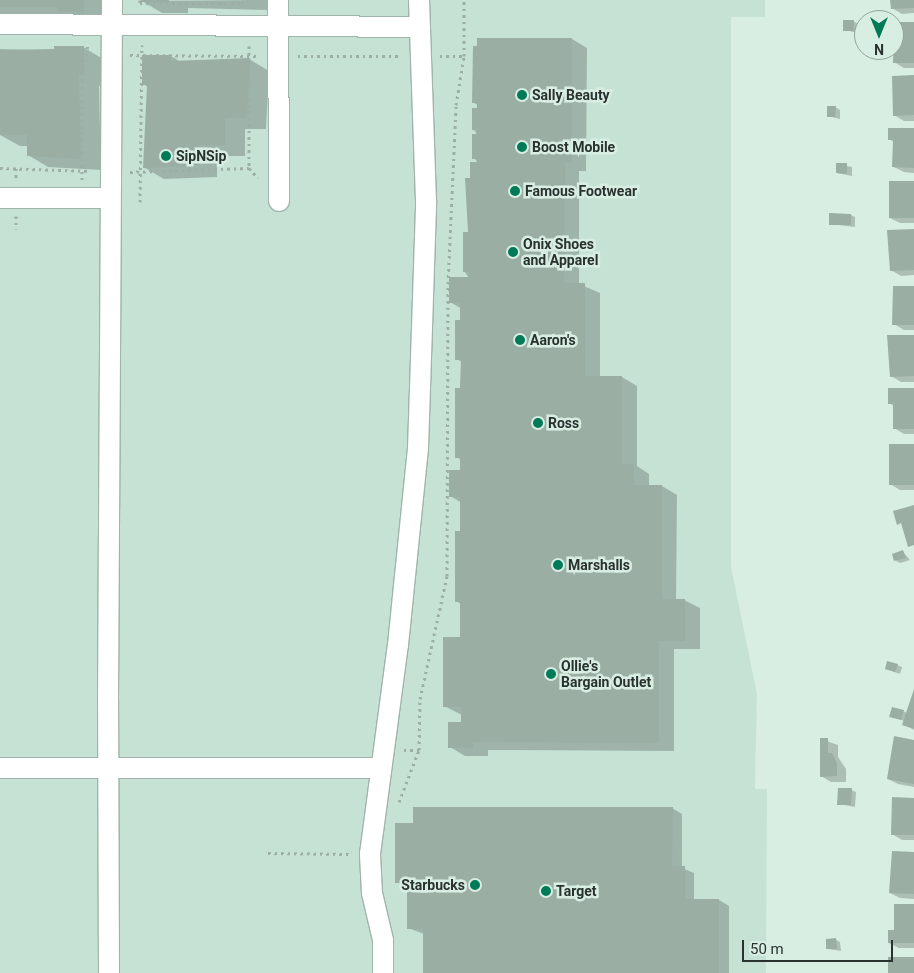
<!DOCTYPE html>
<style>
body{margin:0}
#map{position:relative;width:914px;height:973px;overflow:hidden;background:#d9eee3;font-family:Roboto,sans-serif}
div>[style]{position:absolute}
.built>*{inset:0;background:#c6e2d5}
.shadow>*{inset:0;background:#0003}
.building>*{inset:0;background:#9aaea4}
.path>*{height:3px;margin-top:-1.5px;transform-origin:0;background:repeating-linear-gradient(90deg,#9daea5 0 2.5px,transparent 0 6.5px)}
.roads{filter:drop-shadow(1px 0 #9fb4aa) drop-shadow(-1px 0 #9fb4aa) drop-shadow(0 1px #9fb4aa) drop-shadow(0 -1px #9fb4aa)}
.minor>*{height:20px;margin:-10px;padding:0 10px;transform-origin:10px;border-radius:10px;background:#fff}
.dots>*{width:14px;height:14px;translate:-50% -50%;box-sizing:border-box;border:2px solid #d9eee3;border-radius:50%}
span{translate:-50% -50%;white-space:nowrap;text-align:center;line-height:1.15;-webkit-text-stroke:5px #d9eee3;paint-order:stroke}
.poi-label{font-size:14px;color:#2a322f;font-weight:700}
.left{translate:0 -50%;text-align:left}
.right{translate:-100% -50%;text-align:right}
.north{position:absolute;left:854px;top:10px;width:50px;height:50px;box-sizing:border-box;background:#d9eee3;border:1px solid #93a39b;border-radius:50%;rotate:180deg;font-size:14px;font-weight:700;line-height:20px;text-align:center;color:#2a322f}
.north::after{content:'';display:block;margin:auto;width:18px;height:22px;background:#017a57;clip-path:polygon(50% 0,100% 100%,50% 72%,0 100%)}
.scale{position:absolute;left:742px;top:940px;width:151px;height:22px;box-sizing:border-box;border:2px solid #2a322f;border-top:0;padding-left:6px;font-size:15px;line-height:18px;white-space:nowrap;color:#2a322f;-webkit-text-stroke:4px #d9eee3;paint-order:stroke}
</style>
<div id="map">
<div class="built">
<div style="clip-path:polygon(0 0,765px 0,765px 17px,731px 17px,731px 567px,757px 694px,755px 789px,767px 789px,766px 973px,0 973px)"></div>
</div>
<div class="shadow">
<div style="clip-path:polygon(0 0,104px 0,104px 22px,0 20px)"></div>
<div style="clip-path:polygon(267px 0,268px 10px,188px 8px,188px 13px,162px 13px,142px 1px)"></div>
<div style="clip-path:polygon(892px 0,914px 0,914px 13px,902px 14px,892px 8px)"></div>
<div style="clip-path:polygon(853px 21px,858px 24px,858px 33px,845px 30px)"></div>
<div style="clip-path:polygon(914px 23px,914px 68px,904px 68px,894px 62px)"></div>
<div style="clip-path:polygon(572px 39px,587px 48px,586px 171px,579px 171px,579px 284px,600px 293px,600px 377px,622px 377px,637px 386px,637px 466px,649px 474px,649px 486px,662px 486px,677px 495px,676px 600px,684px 600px,700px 608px,700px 649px,674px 649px,674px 751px,488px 750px,488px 756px,465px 756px,450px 747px,462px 723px,462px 715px,444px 706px,461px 638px,461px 604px,456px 601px,462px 503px,450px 496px,462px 472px,462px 460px,456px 457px,462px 362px,456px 359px,462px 309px,450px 302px,469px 278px,464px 271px,479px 164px,474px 158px,478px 136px,474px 130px,478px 105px,474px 103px)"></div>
<div style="clip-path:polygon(83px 47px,103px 59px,103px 86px,99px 86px,101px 170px,48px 167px,28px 155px,28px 146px,20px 146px,0 135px,0 49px,55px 51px)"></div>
<div style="clip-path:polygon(171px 56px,181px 62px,249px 59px,269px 71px,266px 129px,245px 129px,245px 156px,217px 156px,217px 177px,164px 179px,145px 168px,148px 87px,143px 84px)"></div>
<div style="clip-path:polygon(914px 77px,914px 121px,904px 121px,894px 115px)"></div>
<div style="clip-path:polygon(835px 107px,840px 110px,840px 119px,828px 116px)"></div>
<div style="clip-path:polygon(914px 130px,914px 173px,904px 172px,894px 167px,894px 142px,889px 139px)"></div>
<div style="clip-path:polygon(837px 164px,852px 167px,852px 176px,837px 173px)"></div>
<div style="clip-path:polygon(914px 182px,914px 223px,900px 223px,890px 218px)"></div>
<div style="clip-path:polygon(851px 215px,855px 217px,855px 227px,830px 224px)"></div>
<div style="clip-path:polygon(914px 231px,914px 275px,901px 276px,891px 270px)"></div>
<div style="clip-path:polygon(914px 287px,914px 330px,904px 330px,894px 324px)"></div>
<div style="clip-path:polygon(914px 336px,914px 382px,901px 382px,891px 376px)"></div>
<div style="clip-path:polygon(914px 390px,914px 434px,904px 434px,894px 428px,894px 406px,889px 403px)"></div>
<div style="clip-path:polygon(914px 446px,914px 490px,900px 490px,890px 484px)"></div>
<div style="clip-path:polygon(903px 552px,910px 560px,900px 563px,896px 561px)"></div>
<div style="clip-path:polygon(897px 665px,902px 667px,900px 674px,886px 669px)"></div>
<div style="clip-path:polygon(914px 692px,914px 730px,904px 724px,904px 721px,891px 716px,903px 711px,907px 713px)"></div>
<div style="clip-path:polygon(821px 739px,838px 745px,838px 757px,846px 769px,846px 782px,831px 782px,821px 776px)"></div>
<div style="clip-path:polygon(914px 741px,914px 787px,898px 784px,888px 779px)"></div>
<div style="clip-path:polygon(851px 790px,856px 792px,855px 807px,839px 804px)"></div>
<div style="clip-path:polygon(914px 799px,914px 840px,902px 840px,892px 834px)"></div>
<div style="clip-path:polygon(672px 808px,682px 814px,682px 868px,694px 873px,694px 900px,719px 900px,729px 906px,729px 973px,424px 973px,424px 934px,408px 928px,408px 888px,397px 882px)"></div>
<div style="clip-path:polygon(914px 853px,914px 899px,900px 898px,890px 893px)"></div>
<div style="clip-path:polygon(914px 906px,914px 948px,899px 948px,889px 943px)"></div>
<div style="clip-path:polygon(835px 939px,840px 942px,841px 951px,828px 949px)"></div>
</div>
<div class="building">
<div style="clip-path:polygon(0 0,84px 0,84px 12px,57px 11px,57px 7px,0 7px)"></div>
<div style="clip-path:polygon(141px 0,169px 0,169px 2px,141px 2px)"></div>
<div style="clip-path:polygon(890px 0,914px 0,914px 8px,891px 9px)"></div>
<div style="clip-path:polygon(843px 20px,854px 20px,854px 31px,843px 31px)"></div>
<div style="clip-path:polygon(894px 22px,914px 22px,914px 63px,893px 63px)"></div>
<div style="clip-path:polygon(477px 38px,572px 38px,572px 163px,565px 163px,564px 283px,585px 283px,585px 376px,622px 376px,622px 464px,634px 464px,634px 485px,662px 485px,662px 599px,685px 599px,685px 641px,659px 641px,659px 743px,473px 742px,473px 748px,448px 748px,448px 722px,461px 722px,461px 707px,443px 707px,443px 637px,460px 637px,460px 602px,455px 602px,455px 531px,460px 531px,460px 497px,449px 497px,449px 470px,460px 470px,460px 458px,455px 458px,455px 388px,460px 388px,461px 360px,455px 360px,455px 320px,460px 320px,460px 303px,449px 303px,449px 277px,468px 277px,468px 272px,463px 272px,463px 232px,468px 232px,465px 178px,470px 178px,470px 162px,477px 162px,477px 159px,472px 159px,472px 134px,477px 134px,477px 130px,472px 130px,472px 108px,477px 108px,477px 103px,472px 103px,473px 46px,477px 46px)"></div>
<div style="clip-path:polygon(54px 46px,84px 46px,84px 75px,79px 75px,81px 159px,27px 156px,27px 135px,0 135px,0 50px,54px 49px)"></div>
<div style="clip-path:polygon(142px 55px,171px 55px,171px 61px,250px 58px,247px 118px,225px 118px,225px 145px,198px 145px,198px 166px,143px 168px,147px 85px,142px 85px)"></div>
<div style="clip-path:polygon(914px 75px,914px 115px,893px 116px,892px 76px)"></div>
<div style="clip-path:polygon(827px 106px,836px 106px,835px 117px,827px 117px)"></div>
<div style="clip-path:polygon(888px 128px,914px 128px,914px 168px,892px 167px,893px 140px,888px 140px)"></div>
<div style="clip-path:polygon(836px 163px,847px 163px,847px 174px,836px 173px)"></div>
<div style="clip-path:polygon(889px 181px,914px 181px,914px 218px,889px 218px)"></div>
<div style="clip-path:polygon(829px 213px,851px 214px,851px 225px,829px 225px)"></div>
<div style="clip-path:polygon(914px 229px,914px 270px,890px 271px,887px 230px)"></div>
<div style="clip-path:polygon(893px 286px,914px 286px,914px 325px,892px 325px)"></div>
<div style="clip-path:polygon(887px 335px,914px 335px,914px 376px,890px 377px)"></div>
<div style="clip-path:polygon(888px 388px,914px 388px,914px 429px,893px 429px,893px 404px,888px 404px)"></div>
<div style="clip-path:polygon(889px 444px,914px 444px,914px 485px,889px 485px)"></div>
<div style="clip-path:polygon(914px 505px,914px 545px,908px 547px,901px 523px,897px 525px,893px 511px)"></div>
<div style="clip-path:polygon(903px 550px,906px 558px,894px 561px,892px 554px)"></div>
<div style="clip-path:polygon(887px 661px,898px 664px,895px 672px,885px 669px)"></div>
<div style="clip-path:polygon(914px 689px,914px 729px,902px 725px)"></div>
<div style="clip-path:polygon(892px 707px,904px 710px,901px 720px,889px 717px)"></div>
<div style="clip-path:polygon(894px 736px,914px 740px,914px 784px,887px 779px)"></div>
<div style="clip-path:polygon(820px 738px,828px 738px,828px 753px,832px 753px,837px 763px,837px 776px,820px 777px)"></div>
<div style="clip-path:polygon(838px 788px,852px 788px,851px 805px,837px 805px)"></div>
<div style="clip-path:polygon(892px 797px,914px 798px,914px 835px,891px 835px)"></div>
<div style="clip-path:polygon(413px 807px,673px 807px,672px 866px,685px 866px,685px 899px,719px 899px,719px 973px,423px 973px,423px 929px,407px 929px,407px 883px,395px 883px,395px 823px,413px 823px)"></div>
<div style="clip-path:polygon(892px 851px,914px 852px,914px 894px,889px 893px)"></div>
<div style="clip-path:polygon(894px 904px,914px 904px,914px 943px,888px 943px,888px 930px,894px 930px)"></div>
<div style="clip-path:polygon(836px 938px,837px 949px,826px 949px,826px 939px)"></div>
<div style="clip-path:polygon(888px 957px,914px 957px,914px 973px,888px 973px)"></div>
</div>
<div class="path">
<div style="left:140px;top:0;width:3px;rotate:90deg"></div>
<div style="left:140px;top:3px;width:101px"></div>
<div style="left:241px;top:3px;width:8px;rotate:-23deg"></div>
<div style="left:249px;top:46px;width:122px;rotate:90deg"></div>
<div style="left:249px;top:168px;width:13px;rotate:48deg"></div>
<div style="left:130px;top:55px;width:129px;rotate:0.4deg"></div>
<div style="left:298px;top:56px;width:103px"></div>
<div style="left:440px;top:56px;width:24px"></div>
<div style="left:0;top:168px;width:91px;rotate:1.9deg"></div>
<div style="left:16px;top:168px;width:12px;rotate:90deg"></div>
<div style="left:130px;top:172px;width:119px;rotate:-1.9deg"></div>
<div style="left:82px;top:180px;width:99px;rotate:-90deg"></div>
<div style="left:82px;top:81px;width:37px;rotate:-81deg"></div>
<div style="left:140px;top:202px;width:157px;rotate:-89.3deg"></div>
<div style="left:16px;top:216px;width:13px;rotate:90deg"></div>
<div style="left:404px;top:750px;width:15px"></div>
<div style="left:399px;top:802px;width:56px;rotate:-69deg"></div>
<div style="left:419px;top:750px;width:51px;rotate:-88.9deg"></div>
<div style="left:420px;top:699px;width:126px;rotate:-77.6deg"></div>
<div style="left:447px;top:576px;width:292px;rotate:-89.8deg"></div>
<div style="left:448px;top:284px;width:179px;rotate:-87.4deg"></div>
<div style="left:456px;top:105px;width:50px;rotate:-80.7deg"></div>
<div style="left:464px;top:56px;width:56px;rotate:-90deg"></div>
<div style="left:268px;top:853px;width:82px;rotate:0.7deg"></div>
</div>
<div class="roads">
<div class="minor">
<div style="left:278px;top:0;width:201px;rotate:89.7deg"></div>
<div style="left:0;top:24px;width:420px;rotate:0.4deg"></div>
<div style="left:0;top:198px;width:110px"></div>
<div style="left:0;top:768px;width:380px"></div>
<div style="left:109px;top:973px;width:273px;rotate:-90.2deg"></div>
<div style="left:108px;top:700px;width:700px;rotate:-89.67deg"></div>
<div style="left:383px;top:973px;width:33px;rotate:-90deg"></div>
<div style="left:383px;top:940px;width:48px;rotate:-103.2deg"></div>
<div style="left:372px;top:893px;width:39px;rotate:-93deg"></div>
<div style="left:370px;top:854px;width:211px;rotate:-82.4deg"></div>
<div style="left:398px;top:645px;width:198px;rotate:-84.2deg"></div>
<div style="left:418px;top:448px;width:247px;rotate:-88.1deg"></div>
<div style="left:426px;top:201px;width:201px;rotate:-92deg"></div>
</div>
</div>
<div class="dots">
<div style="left:522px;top:95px;background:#017a57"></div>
<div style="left:522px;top:147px;background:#017a57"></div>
<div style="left:166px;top:156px;background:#017a57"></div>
<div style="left:515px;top:191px;background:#017a57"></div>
<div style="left:513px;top:252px;background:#017a57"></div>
<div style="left:520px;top:340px;background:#017a57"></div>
<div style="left:538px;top:423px;background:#017a57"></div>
<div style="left:558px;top:565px;background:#017a57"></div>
<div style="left:551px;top:674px;background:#017a57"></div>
<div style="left:475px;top:885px;background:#017a57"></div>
<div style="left:546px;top:891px;background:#017a57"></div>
</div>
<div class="poi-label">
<span class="left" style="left:532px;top:95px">Sally Beauty</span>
<span class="left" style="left:532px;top:147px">Boost Mobile</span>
<span class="left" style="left:176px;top:156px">SipNSip</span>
<span class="left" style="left:525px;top:191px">Famous Footwear</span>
<span class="left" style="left:523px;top:252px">Onix Shoes<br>and Apparel</span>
<span class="left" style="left:530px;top:340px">Aaron's</span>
<span class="left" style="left:548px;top:423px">Ross</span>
<span class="left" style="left:568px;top:565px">Marshalls</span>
<span class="left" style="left:561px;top:674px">Ollie's<br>Bargain Outlet</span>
<span class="right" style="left:465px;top:885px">Starbucks</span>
<span class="left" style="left:556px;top:891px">Target</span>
</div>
<div class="north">N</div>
<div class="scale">50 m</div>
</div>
